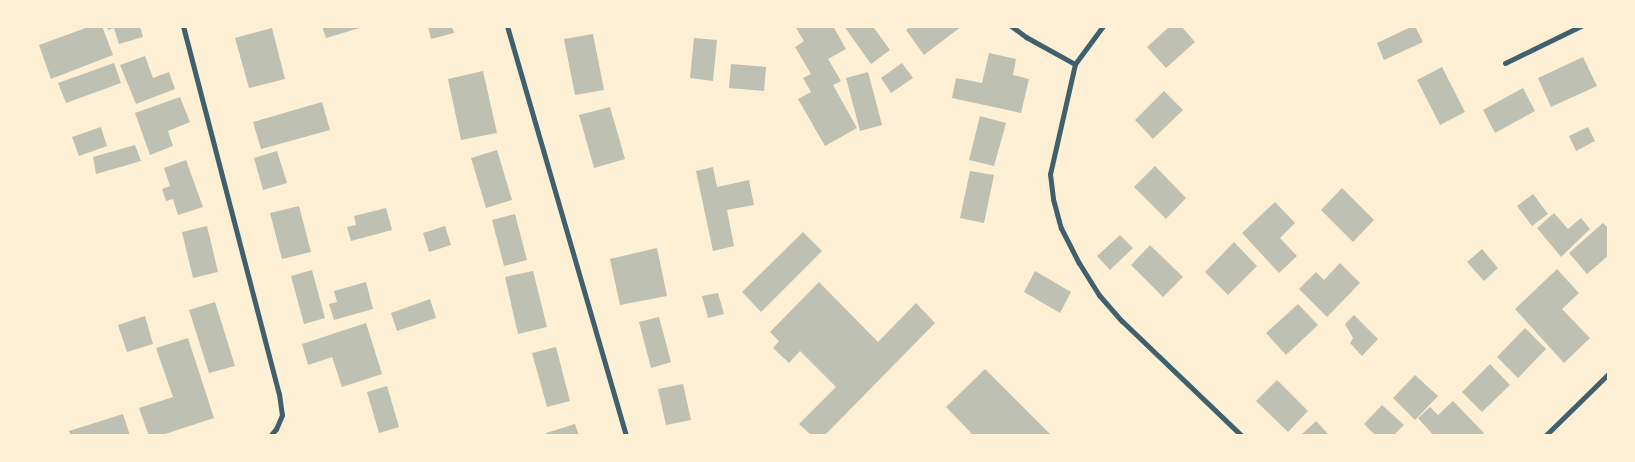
<!DOCTYPE html>
<style>
body{margin:0}
#map{position:relative;width:1635px;height:462px;overflow:hidden;background:#fdf0d5;font-family:"PT Sans Narrow",sans-serif}
div>[style]{position:absolute}
.building>*{inset:0;background:#bec0b2}
.minor>*{height:5px;margin:-2.5px;padding:0 2.5px;transform-origin:2.5px;border-radius:2.5px;background:#3f606c}
span{translate:-50% -50%;white-space:nowrap;text-align:center;line-height:1.15;-webkit-text-stroke:5px #fdf0d5;paint-order:stroke}
.frame{position:absolute;inset:0;border:28px solid #fdf0d5;pointer-events:none}
</style>
<div id="map">
<div class="building">
<div style="clip-path:polygon(91px 26px,102px 26px,113px 55px,51px 79px,39px 45px)"></div>
<div style="clip-path:polygon(106px 26px,140px 26px,143px 37px,119px 44px,114px 28px,108px 30px)"></div>
<div style="clip-path:polygon(322px 26px,363px 26px,363px 27px,326px 38px)"></div>
<div style="clip-path:polygon(428px 26px,452px 26px,454px 33px,431px 39px)"></div>
<div style="clip-path:polygon(795px 26px,833px 26px,846px 49px,828px 59px,841px 81px,833px 85px,857px 128px,825px 146px,798px 99px,811px 92px,803px 78px,811px 74px,795px 47px,804px 41px)"></div>
<div style="clip-path:polygon(844px 26px,876px 26px,874px 28px,890px 50px,871px 64px)"></div>
<div style="clip-path:polygon(911px 26px,962px 26px,924px 55px,906px 30px)"></div>
<div style="clip-path:polygon(1170px 26px,1181px 26px,1195px 42px,1166px 68px,1147px 47px)"></div>
<div style="clip-path:polygon(1413px 26px,1415px 26px,1423px 42px,1384px 60px,1377px 43px)"></div>
<div style="clip-path:polygon(272px 28px,285px 79px,249px 88px,235px 38px)"></div>
<div style="clip-path:polygon(593px 34px,604px 90px,575px 95px,564px 39px)"></div>
<div style="clip-path:polygon(694px 38px,717px 40px,713px 81px,690px 78px)"></div>
<div style="clip-path:polygon(989px 53px,1016px 59px,1013px 75px,1029px 79px,1021px 113px,952px 98px,956px 78px,982px 83px)"></div>
<div style="clip-path:polygon(145px 56px,153px 78px,169px 72px,175px 89px,136px 104px,120px 65px)"></div>
<div style="clip-path:polygon(1583px 57px,1597px 86px,1551px 107px,1538px 78px)"></div>
<div style="clip-path:polygon(114px 63px,121px 83px,66px 103px,58px 83px)"></div>
<div style="clip-path:polygon(902px 63px,913px 78px,891px 93px,881px 78px)"></div>
<div style="clip-path:polygon(731px 64px,766px 67px,764px 91px,729px 88px)"></div>
<div style="clip-path:polygon(1442px 67px,1465px 112px,1440px 125px,1417px 80px)"></div>
<div style="clip-path:polygon(483px 71px,497px 133px,461px 140px,448px 79px)"></div>
<div style="clip-path:polygon(868px 72px,882px 125px,860px 131px,846px 78px)"></div>
<div style="clip-path:polygon(1523px 88px,1535px 111px,1495px 133px,1483px 110px)"></div>
<div style="clip-path:polygon(1164px 91px,1183px 110px,1153px 139px,1135px 120px)"></div>
<div style="clip-path:polygon(180px 97px,190px 122px,168px 131px,173px 146px,150px 155px,135px 113px)"></div>
<div style="clip-path:polygon(322px 102px,330px 130px,261px 149px,253px 122px)"></div>
<div style="clip-path:polygon(610px 107px,625px 159px,594px 168px,579px 115px)"></div>
<div style="clip-path:polygon(980px 116px,1006px 123px,994px 166px,969px 160px)"></div>
<div style="clip-path:polygon(101px 127px,107px 146px,79px 156px,72px 137px)"></div>
<div style="clip-path:polygon(1588px 127px,1595px 141px,1576px 151px,1569px 136px)"></div>
<div style="clip-path:polygon(135px 145px,141px 161px,96px 174px,93px 157px)"></div>
<div style="clip-path:polygon(497px 150px,512px 200px,486px 208px,471px 158px)"></div>
<div style="clip-path:polygon(277px 151px,287px 183px,263px 190px,254px 158px)"></div>
<div style="clip-path:polygon(186px 160px,203px 207px,178px 215px,173px 199px,166px 201px,162px 189px,170px 186px,164px 168px)"></div>
<div style="clip-path:polygon(1155px 166px,1186px 198px,1166px 219px,1134px 187px)"></div>
<div style="clip-path:polygon(713px 167px,717px 187px,749px 180px,754px 205px,727px 210px,734px 246px,713px 251px,696px 171px)"></div>
<div style="clip-path:polygon(970px 171px,994px 175px,984px 223px,960px 218px)"></div>
<div style="clip-path:polygon(1342px 188px,1374px 220px,1353px 242px,1321px 210px)"></div>
<div style="clip-path:polygon(1533px 194px,1548px 214px,1532px 226px,1517px 206px)"></div>
<div style="clip-path:polygon(1275px 202px,1295px 223px,1280px 238px,1297px 256px,1279px 273px,1242px 233px)"></div>
<div style="clip-path:polygon(299px 206px,311px 252px,282px 259px,270px 213px)"></div>
<div style="clip-path:polygon(386px 208px,392px 230px,351px 241px,347px 227px,356px 225px,354px 216px)"></div>
<div style="clip-path:polygon(1554px 213px,1568px 229px,1581px 218px,1590px 229px,1561px 257px,1537px 228px)"></div>
<div style="clip-path:polygon(515px 214px,527px 260px,504px 266px,492px 220px)"></div>
<div style="clip-path:polygon(1603px 223px,1609px 229px,1609px 255px,1587px 274px,1569px 253px)"></div>
<div style="clip-path:polygon(207px 226px,218px 272px,193px 278px,182px 232px)"></div>
<div style="clip-path:polygon(445px 226px,451px 245px,429px 252px,423px 233px)"></div>
<div style="clip-path:polygon(803px 232px,822px 251px,761px 312px,742px 292px)"></div>
<div style="clip-path:polygon(1120px 235px,1133px 248px,1110px 270px,1097px 256px)"></div>
<div style="clip-path:polygon(1234px 242px,1257px 266px,1228px 295px,1205px 272px)"></div>
<div style="clip-path:polygon(1150px 245px,1183px 277px,1163px 297px,1131px 265px)"></div>
<div style="clip-path:polygon(657px 248px,667px 296px,620px 305px,610px 259px)"></div>
<div style="clip-path:polygon(1482px 249px,1498px 268px,1484px 281px,1467px 262px)"></div>
<div style="clip-path:polygon(1340px 263px,1360px 283px,1327px 317px,1299px 289px,1316px 272px,1324px 280px)"></div>
<div style="clip-path:polygon(1557px 269px,1579px 293px,1562px 309px,1590px 338px,1564px 363px,1515px 309px)"></div>
<div style="clip-path:polygon(312px 270px,325px 318px,304px 324px,291px 276px)"></div>
<div style="clip-path:polygon(533px 271px,547px 327px,518px 334px,505px 277px)"></div>
<div style="clip-path:polygon(1035px 271px,1071px 292px,1060px 313px,1024px 292px)"></div>
<div style="clip-path:polygon(366px 282px,373px 309px,334px 320px,329px 304px,337px 302px,334px 291px)"></div>
<div style="clip-path:polygon(819px 282px,878px 342px,916px 303px,935px 323px,824px 436px,812px 436px,799px 424px,836px 387px,800px 351px,789px 363px,773px 348px,779px 341px,770px 332px)"></div>
<div style="clip-path:polygon(718px 293px,724px 314px,708px 318px,702px 296px)"></div>
<div style="clip-path:polygon(430px 299px,436px 318px,397px 331px,391px 313px)"></div>
<div style="clip-path:polygon(215px 302px,235px 366px,209px 373px,189px 310px)"></div>
<div style="clip-path:polygon(1298px 304px,1318px 325px,1286px 355px,1266px 333px)"></div>
<div style="clip-path:polygon(1354px 315px,1378px 339px,1362px 356px,1350px 343px,1353px 338px,1345px 324px)"></div>
<div style="clip-path:polygon(145px 316px,153px 344px,127px 352px,118px 325px)"></div>
<div style="clip-path:polygon(659px 317px,671px 362px,651px 368px,639px 322px)"></div>
<div style="clip-path:polygon(366px 323px,382px 374px,342px 387px,332px 357px,308px 365px,302px 344px)"></div>
<div style="clip-path:polygon(1525px 328px,1546px 349px,1518px 378px,1497px 357px)"></div>
<div style="clip-path:polygon(188px 338px,214px 418px,159px 436px,149px 436px,139px 408px,173px 397px,156px 348px)"></div>
<div style="clip-path:polygon(556px 347px,570px 401px,547px 407px,532px 353px)"></div>
<div style="clip-path:polygon(1490px 364px,1510px 385px,1482px 412px,1462px 392px)"></div>
<div style="clip-path:polygon(985px 369px,1052px 436px,974px 436px,946px 407px)"></div>
<div style="clip-path:polygon(1415px 375px,1438px 396px,1415px 420px,1393px 398px)"></div>
<div style="clip-path:polygon(1277px 380px,1308px 411px,1288px 432px,1256px 401px)"></div>
<div style="clip-path:polygon(683px 384px,691px 420px,666px 425px,658px 389px)"></div>
<div style="clip-path:polygon(387px 386px,399px 427px,379px 433px,367px 392px)"></div>
<div style="clip-path:polygon(1453px 401px,1484px 433px,1481px 436px,1434px 436px,1418px 418px,1430px 407px,1438px 415px)"></div>
<div style="clip-path:polygon(1382px 405px,1404px 425px,1393px 436px,1376px 436px,1364px 424px)"></div>
<div style="clip-path:polygon(123px 414px,130px 436px,71px 436px,69px 431px)"></div>
<div style="clip-path:polygon(1316px 421px,1330px 436px,1300px 436px)"></div>
<div style="clip-path:polygon(575px 424px,579px 436px,547px 436px,546px 433px)"></div>
</div>
<div class="minor">
<div style="left:183px;top:26px;width:380px;rotate:75.4deg"></div>
<div style="left:279px;top:394px;width:21px;rotate:82deg"></div>
<div style="left:282px;top:415px;width:15px;rotate:113deg"></div>
<div style="left:276px;top:429px;width:9px;rotate:131deg"></div>
<div style="left:507px;top:26px;width:427px;rotate:73.8deg"></div>
<div style="left:1011px;top:26px;width:19px;rotate:36deg"></div>
<div style="left:1026px;top:37px;width:56px;rotate:28.9deg"></div>
<div style="left:1103px;top:26px;width:47px;rotate:126.4deg"></div>
<div style="left:1075px;top:64px;width:113px;rotate:102.8deg"></div>
<div style="left:1050px;top:174px;width:25px;rotate:83deg"></div>
<div style="left:1053px;top:199px;width:30px;rotate:75deg"></div>
<div style="left:1061px;top:228px;width:39px;rotate:63deg"></div>
<div style="left:1079px;top:263px;width:38px;rotate:58deg"></div>
<div style="left:1099px;top:295px;width:35px;rotate:49deg"></div>
<div style="left:1122px;top:321px;width:166px;rotate:43.8deg"></div>
<div style="left:1505px;top:63px;width:85px;rotate:-26deg"></div>
<div style="left:1545px;top:436px;width:90px;rotate:-44.5deg"></div>
</div>
<div class="frame"></div>
</div>
